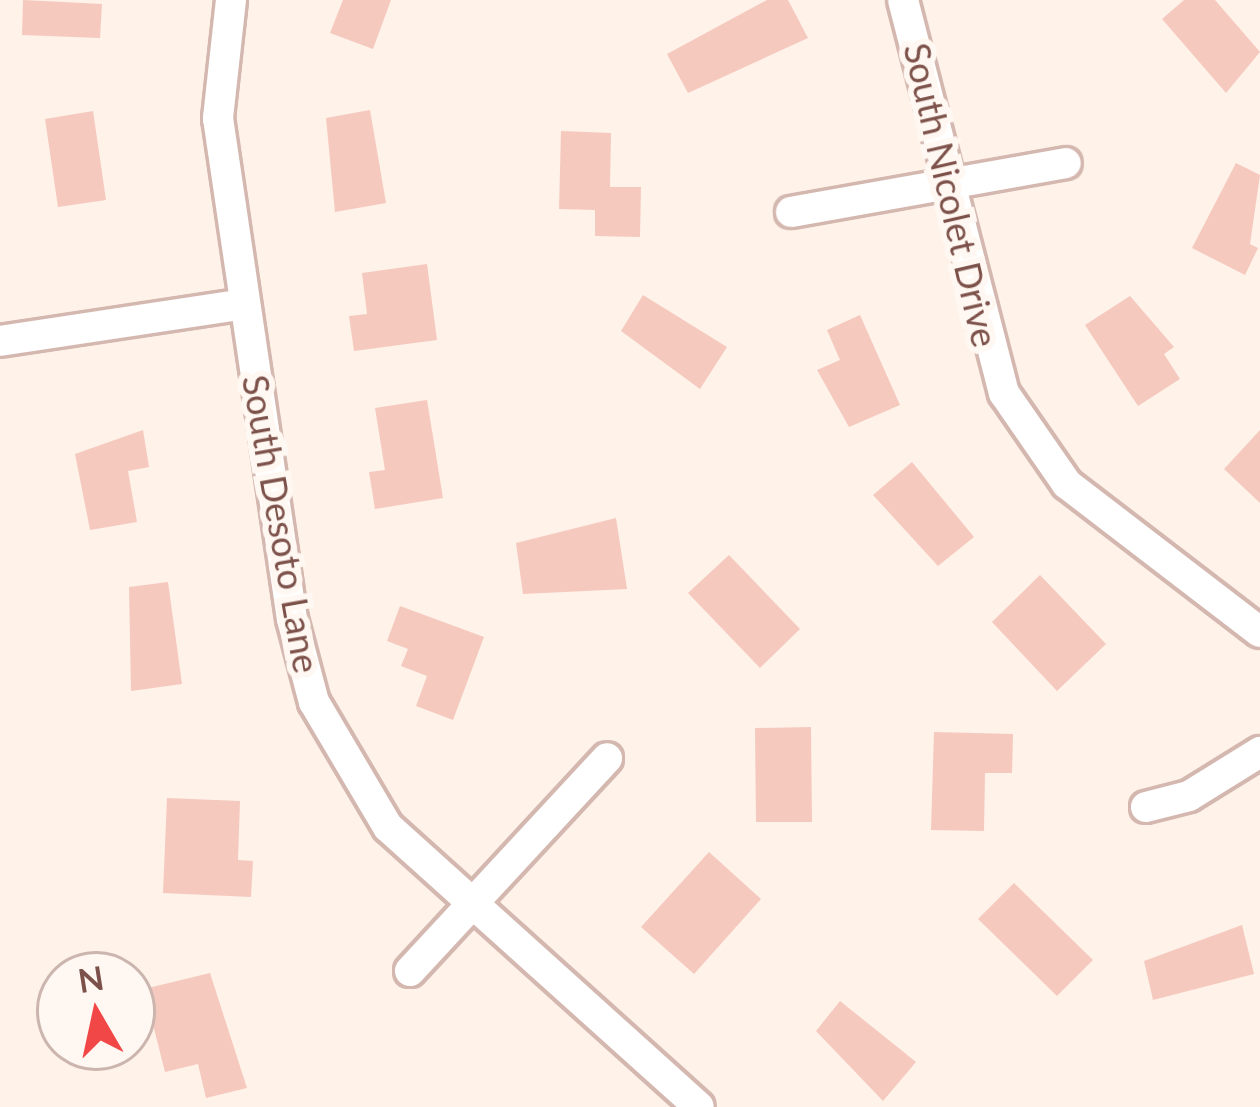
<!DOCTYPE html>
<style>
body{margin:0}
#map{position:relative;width:1260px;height:1107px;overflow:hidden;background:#fef2e9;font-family:Lato,sans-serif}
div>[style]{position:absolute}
.building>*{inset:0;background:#f6c9bf}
.roads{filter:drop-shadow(3px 0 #d4b8b0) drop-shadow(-3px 0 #d4b8b0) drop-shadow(0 3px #d4b8b0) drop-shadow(0 -3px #d4b8b0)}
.street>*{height:30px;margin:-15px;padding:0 15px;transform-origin:15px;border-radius:15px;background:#fff}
span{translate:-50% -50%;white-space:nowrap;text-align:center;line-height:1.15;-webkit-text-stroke:12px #fff7f1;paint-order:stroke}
.street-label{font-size:36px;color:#7c514a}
.north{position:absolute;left:36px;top:951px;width:120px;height:120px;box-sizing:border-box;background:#fff7f1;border:3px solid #cbb5ae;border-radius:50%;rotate:351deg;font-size:33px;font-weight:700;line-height:48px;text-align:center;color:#7c514a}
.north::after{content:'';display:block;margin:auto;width:42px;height:54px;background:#f14746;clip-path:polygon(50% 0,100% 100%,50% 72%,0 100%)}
</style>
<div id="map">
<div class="building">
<div style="clip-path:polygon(23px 0,102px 4px,100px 38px,22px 35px)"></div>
<div style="clip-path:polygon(343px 0,391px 0,373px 49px,330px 33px)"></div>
<div style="clip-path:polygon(767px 0,788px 0,808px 38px,688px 93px,667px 54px)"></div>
<div style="clip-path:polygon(1184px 0,1215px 0,1260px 52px,1226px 93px,1162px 19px)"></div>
<div style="clip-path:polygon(370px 110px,386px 203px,335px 212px,326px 118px)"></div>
<div style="clip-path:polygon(93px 111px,106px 200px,58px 207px,45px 119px)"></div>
<div style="clip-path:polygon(561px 131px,611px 133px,610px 187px,641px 187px,640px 237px,595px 236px,595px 210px,559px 209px)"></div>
<div style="clip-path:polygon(1236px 163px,1260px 175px,1250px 244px,1258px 248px,1245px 275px,1192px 248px)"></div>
<div style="clip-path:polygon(427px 264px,437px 340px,354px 351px,349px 316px,367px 314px,362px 273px)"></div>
<div style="clip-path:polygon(643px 295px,727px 347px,700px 389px,621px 331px)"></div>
<div style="clip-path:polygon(1130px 296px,1174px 347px,1164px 354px,1180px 379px,1138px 406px,1085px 325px)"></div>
<div style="clip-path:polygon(860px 315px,900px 405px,849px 427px,817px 370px,840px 360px,827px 330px)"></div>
<div style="clip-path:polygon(427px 400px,443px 498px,375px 509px,369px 472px,385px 470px,375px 408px)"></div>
<div style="clip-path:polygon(143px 430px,149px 467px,128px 471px,137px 522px,90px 530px,75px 454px)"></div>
<div style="clip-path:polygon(1260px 430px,1260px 503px,1224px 469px)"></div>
<div style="clip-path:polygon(912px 462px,974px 537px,938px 566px,873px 495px)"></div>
<div style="clip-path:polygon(616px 518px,627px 589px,523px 594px,516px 543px)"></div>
<div style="clip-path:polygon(729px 555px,800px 629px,760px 668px,688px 593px)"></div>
<div style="clip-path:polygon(1040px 575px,1106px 644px,1057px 691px,992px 622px)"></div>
<div style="clip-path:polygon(168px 582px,182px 684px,131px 691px,129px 587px)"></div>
<div style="clip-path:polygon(400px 606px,484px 637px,453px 720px,416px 706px,427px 676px,401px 666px,408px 649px,387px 641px)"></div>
<div style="clip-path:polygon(811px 727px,812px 822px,756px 822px,755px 728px)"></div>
<div style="clip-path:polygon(934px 732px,1013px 734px,1012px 773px,985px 773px,984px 831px,931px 830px)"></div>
<div style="clip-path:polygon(167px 798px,240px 801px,238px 860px,253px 861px,251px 897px,163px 893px)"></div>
<div style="clip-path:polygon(709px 852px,761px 899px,694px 974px,641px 927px)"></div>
<div style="clip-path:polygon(1014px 883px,1093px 960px,1057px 996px,978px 919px)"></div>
<div style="clip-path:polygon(1242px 925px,1254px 974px,1153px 1000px,1144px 961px)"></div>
<div style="clip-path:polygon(210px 973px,247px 1088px,206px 1098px,198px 1064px,165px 1072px,144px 989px)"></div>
<div style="clip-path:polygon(840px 1001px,916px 1062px,883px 1101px,816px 1031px)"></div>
</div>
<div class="roads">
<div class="street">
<div style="left:231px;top:0;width:119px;rotate:96.3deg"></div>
<div style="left:218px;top:118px;width:506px;rotate:81.6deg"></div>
<div style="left:292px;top:619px;width:86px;rotate:75.2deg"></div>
<div style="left:314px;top:702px;width:145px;rotate:59.4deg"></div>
<div style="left:388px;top:827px;width:418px;rotate:42deg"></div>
<div style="left:903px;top:0;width:406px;rotate:75.6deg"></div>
<div style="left:1004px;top:393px;width:111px;rotate:55.3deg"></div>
<div style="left:1067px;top:484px;width:243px;rotate:37.5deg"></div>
<div style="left:791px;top:212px;width:279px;rotate:-10.1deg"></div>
<div style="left:0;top:341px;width:247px;rotate:-8.6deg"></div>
<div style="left:1146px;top:807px;width:44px;rotate:-14.3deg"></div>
<div style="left:1189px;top:796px;width:84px;rotate:-31.8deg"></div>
<div style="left:410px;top:971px;width:290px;rotate:-47.2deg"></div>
</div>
</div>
<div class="street-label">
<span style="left:951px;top:195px;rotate:77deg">South Nicolet Drive</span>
<span style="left:281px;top:524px;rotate:80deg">South Desoto Lane</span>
</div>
<div class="north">N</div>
</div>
